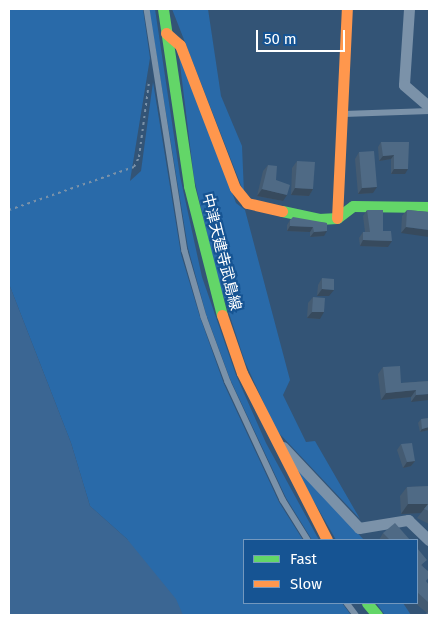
<!DOCTYPE html>
<meta charset="utf-8">
<style>
body{margin:0}
#map{position:relative;width:438px;height:624px;overflow:hidden;background:#335476;font-family:"Fira Sans","Noto Sans JP",sans-serif}
div>[style]{position:absolute}
.green>*{inset:0;background:#296aa9}
.water>*{inset:0;background:#3b6693}
.path>*{height:2px;margin-top:-1px;transform-origin:0;background:repeating-linear-gradient(90deg,#7b92a9 0 2.5px,transparent 0 6.5px)}
.lane>*{height:5.5px;margin:-2.75px;padding:0 2.75px;transform-origin:2.75px;border-radius:2.75px;background:#7b92a9}
.street>*{height:11px;margin:-5.5px;padding:0 5.5px;transform-origin:5.5px;border-radius:5.5px;background:#7b92a9}
.fast>*{height:11px;margin:-5.5px;padding:0 5.5px;transform-origin:5.5px;border-radius:5.5px;background:#63d668}
.slow>*{height:11px;margin:-5.5px;padding:0 5.5px;transform-origin:5.5px;border-radius:5.5px;background:#ff974d}
.wall>*{inset:0;background:#445b72}
.shaded-wall>*{inset:0;background:#374a5d}
.building>*{inset:0;background:#4f6a85}
span{translate:-50% -50%;white-space:nowrap;text-align:center;line-height:1.15;-webkit-text-stroke:4.5px #165493;paint-order:stroke}
.street-label{font-size:15px;color:#fff}
.frame{position:absolute;inset:0;border:10px solid #fff;pointer-events:none}
.legend{position:absolute;left:243px;top:539px;width:175px;height:65px;box-sizing:border-box;background:#165493;border:1px solid #7398be;margin:0;padding:6px 9px;list-style:none;font-size:15px;color:#fff}
.legend li{display:flex;align-items:center;gap:10px;height:25px}
.legend b{width:25px;border:1px solid #7398be}
.scale{position:absolute;left:256px;top:30px;width:89px;height:22px;box-sizing:border-box;border:2px solid #fff;border-top:0;padding-left:6px;font-size:15px;line-height:18px;white-space:nowrap;color:#fff;-webkit-text-stroke:4px #165493;paint-order:stroke}
</style>
<div id="map">
<div class="green">
<div style="clip-path:polygon(9px 9px,143px 9px,150px 58px,130px 181px,141px 171px,153px 82px,181px 254px,200px 317px,224px 384px,279px 502px,303px 540px,244px 540px,244px 603px,342px 603px,351px 615px,168px 615px,127px 539px,90px 506px,71px 443px,9px 284px)"></div>
<div style="clip-path:polygon(149px 9px,155px 9px,180px 176px,202px 277px,236px 375px,266px 443px,319px 540px,312px 540px,286px 498px,230px 379px,206px 314px,188px 248px)"></div>
<div style="clip-path:polygon(172px 9px,208px 9px,221px 96px,242px 146px,244px 193px)"></div>
<div style="clip-path:polygon(178px 48px,236px 203px,245px 210px,290px 380px,283px 395px,306px 442px,315px 441px,360px 519px,276px 430px,245px 362px,217px 277px,194px 178px)"></div>
<div style="clip-path:polygon(289px 458px,364px 540px,336px 540px)"></div>
<div style="clip-path:polygon(376px 603px,403px 603px,411px 615px,385px 615px)"></div>
</div>
<div class="water">
<div style="clip-path:polygon(9px 284px,71px 443px,90px 506px,127px 539px,176px 599px,183px 615px,9px 615px)"></div>
</div>
<div class="path">
<div style="left:9px;top:210px;width:132px;rotate:-19deg"></div>
<div style="left:134px;top:167px;width:11px;rotate:-63deg"></div>
<div style="left:139px;top:157px;width:76px;rotate:-82.4deg"></div>
</div>
<div class="lane">
<div style="left:147px;top:9px;width:245px;rotate:81.1deg"></div>
<div style="left:185px;top:251px;width:69px;rotate:73.9deg"></div>
<div style="left:204px;top:317px;width:69px;rotate:69.7deg"></div>
<div style="left:228px;top:382px;width:130px;rotate:65deg"></div>
<div style="left:283px;top:500px;width:47px;rotate:58deg"></div>
<div style="left:344px;top:114px;width:85px;rotate:-2deg"></div>
<div style="left:347px;top:603px;width:15px;rotate:53deg"></div>
</div>
<div class="street">
<div style="left:409px;top:9px;width:76px;rotate:93.8deg"></div>
<div style="left:404px;top:85px;width:33px;rotate:41deg"></div>
<div style="left:283px;top:447px;width:111px;rotate:46.8deg"></div>
<div style="left:359px;top:528px;width:50px;rotate:-9.3deg"></div>
<div style="left:408px;top:520px;width:29px;rotate:44deg"></div>
</div>
<div class="fast">
<div style="left:163px;top:9px;width:179px;rotate:81.6deg"></div>
<div style="left:189px;top:186px;width:133px;rotate:75.7deg"></div>
<div style="left:282px;top:211px;width:38px;rotate:12deg"></div>
<div style="left:319px;top:219px;width:18px;rotate:-3deg"></div>
<div style="left:337px;top:218px;width:20px;rotate:-37deg"></div>
<div style="left:353px;top:206px;width:76px;rotate:0.8deg"></div>
<div style="left:367px;top:603px;width:16px;rotate:50deg"></div>
</div>
<div class="slow">
<div style="left:166px;top:33px;width:18px;rotate:41deg"></div>
<div style="left:180px;top:45px;width:153px;rotate:69deg"></div>
<div style="left:235px;top:188px;width:19px;rotate:51deg"></div>
<div style="left:247px;top:203px;width:36px;rotate:13deg"></div>
<div style="left:337px;top:218px;width:209px;rotate:-87.3deg"></div>
<div style="left:222px;top:315px;width:61px;rotate:71deg"></div>
<div style="left:242px;top:373px;width:187px;rotate:63deg"></div>
</div>
<div class="wall">
<div style="clip-path:polygon(381px 142px,409px 142px,405px 174px,391px 174px,391px 159px,379px 161px,378px 147px)"></div>
<div style="clip-path:polygon(359px 152px,373px 193px,358px 194px,355px 159px)"></div>
<div style="clip-path:polygon(297px 161px,313px 189px,309px 196px,291px 195px,292px 168px)"></div>
<div style="clip-path:polygon(268px 165px,276px 180px,283px 201px,257px 196px,263px 171px)"></div>
<div style="clip-path:polygon(367px 210px,383px 231px,388px 247px,360px 246px,359px 238px,363px 232px,365px 232px,363px 216px)"></div>
<div style="clip-path:polygon(407px 210px,429px 212px,401px 233px,402px 216px)"></div>
<div style="clip-path:polygon(290px 220px,327px 223px,324px 236px,310px 237px,310px 232px,287px 231px,287px 225px)"></div>
<div style="clip-path:polygon(322px 278px,329px 296px,317px 296px,318px 285px)"></div>
<div style="clip-path:polygon(313px 297px,320px 319px,307px 318px,308px 303px)"></div>
<div style="clip-path:polygon(383px 367px,401px 383px,429px 381px,411px 402px,411px 397px,381px 400px,378px 374px)"></div>
<div style="clip-path:polygon(429px 418px,429px 430px,420px 432px,418px 423px,421px 419px)"></div>
<div style="clip-path:polygon(401px 444px,415px 461px,411px 466px,403px 468px,397px 450px)"></div>
<div style="clip-path:polygon(429px 486px,429px 524px,417px 518px,421px 513px,401px 514px,400px 496px,407px 487px)"></div>
<div style="clip-path:polygon(383px 533px,410px 540px,379px 540px)"></div>
<div style="clip-path:polygon(417px 548px,423px 567px,426px 582px,429px 585px,429px 615px,425px 615px,427px 613px,415px 603px,417px 603px)"></div>
</div>
<div class="shaded-wall">
<div style="clip-path:polygon(394px 155px,391px 159px,379px 161px,383px 156px)"></div>
<div style="clip-path:polygon(394px 169px,408px 169px,405px 174px,391px 174px)"></div>
<div style="clip-path:polygon(377px 187px,373px 193px,358px 194px,362px 188px)"></div>
<div style="clip-path:polygon(295px 188px,313px 189px,309px 196px,291px 195px)"></div>
<div style="clip-path:polygon(262px 189px,287px 195px,283px 201px,257px 196px)"></div>
<div style="clip-path:polygon(290px 226px,313px 227px,310px 232px,287px 231px)"></div>
<div style="clip-path:polygon(406px 227px,429px 230px,429px 237px,401px 233px)"></div>
<div style="clip-path:polygon(327px 231px,324px 236px,310px 237px,314px 232px)"></div>
<div style="clip-path:polygon(363px 240px,392px 241px,388px 247px,360px 246px)"></div>
<div style="clip-path:polygon(322px 289px,334px 290px,329px 296px,317px 296px)"></div>
<div style="clip-path:polygon(312px 312px,324px 312px,320px 319px,307px 318px)"></div>
<div style="clip-path:polygon(416px 390px,411px 397px,381px 400px,386px 393px)"></div>
<div style="clip-path:polygon(429px 394px,429px 400px,411px 402px,416px 395px)"></div>
<div style="clip-path:polygon(429px 427px,429px 430px,420px 432px,422px 429px)"></div>
<div style="clip-path:polygon(415px 461px,411px 466px,403px 468px,407px 462px)"></div>
<div style="clip-path:polygon(408px 504px,428px 504px,421px 513px,401px 514px)"></div>
</div>
<div class="building">
<div style="clip-path:polygon(381px 142px,409px 142px,408px 169px,394px 169px,394px 155px,383px 156px)"></div>
<div style="clip-path:polygon(374px 151px,377px 187px,362px 188px,359px 152px)"></div>
<div style="clip-path:polygon(297px 161px,315px 162px,313px 189px,295px 188px)"></div>
<div style="clip-path:polygon(268px 165px,277px 166px,276px 180px,290px 185px,287px 195px,262px 189px)"></div>
<div style="clip-path:polygon(367px 210px,383px 210px,383px 231px,391px 231px,392px 241px,363px 240px,363px 232px,370px 232px)"></div>
<div style="clip-path:polygon(407px 210px,429px 212px,429px 230px,406px 227px)"></div>
<div style="clip-path:polygon(293px 217px,327px 223px,327px 231px,314px 232px,313px 227px,290px 226px,290px 220px)"></div>
<div style="clip-path:polygon(322px 278px,334px 279px,334px 290px,322px 289px)"></div>
<div style="clip-path:polygon(313px 297px,325px 298px,324px 312px,312px 312px)"></div>
<div style="clip-path:polygon(400px 366px,401px 383px,429px 381px,429px 394px,416px 395px,416px 390px,386px 393px,383px 367px)"></div>
<div style="clip-path:polygon(429px 418px,429px 427px,422px 429px,421px 419px)"></div>
<div style="clip-path:polygon(412px 443px,415px 461px,407px 462px,401px 444px)"></div>
<div style="clip-path:polygon(429px 486px,429px 511px,424px 509px,428px 504px,408px 504px,407px 487px)"></div>
<div style="clip-path:polygon(395px 523px,410px 540px,390px 540px,383px 533px)"></div>
<div style="clip-path:polygon(417px 548px,427px 560px,421px 565px,429px 572px,429px 577px,426px 581px,429px 585px,429px 603px,417px 592px)"></div>
<div style="clip-path:polygon(429px 611px,429px 615px,427px 615px,426px 614px)"></div>
</div>
<div class="street-label">
<span style="left:221px;top:252px;rotate:76deg">中津天建寺武島線</span>
</div>
<div class="frame"></div>
<ul class="legend">
<li><b style="height:6px;background:#63d668"></b>Fast</li>
<li><b style="height:6px;background:#ff974d"></b>Slow</li>
</ul>
<div class="scale">50 m</div>
</div>
